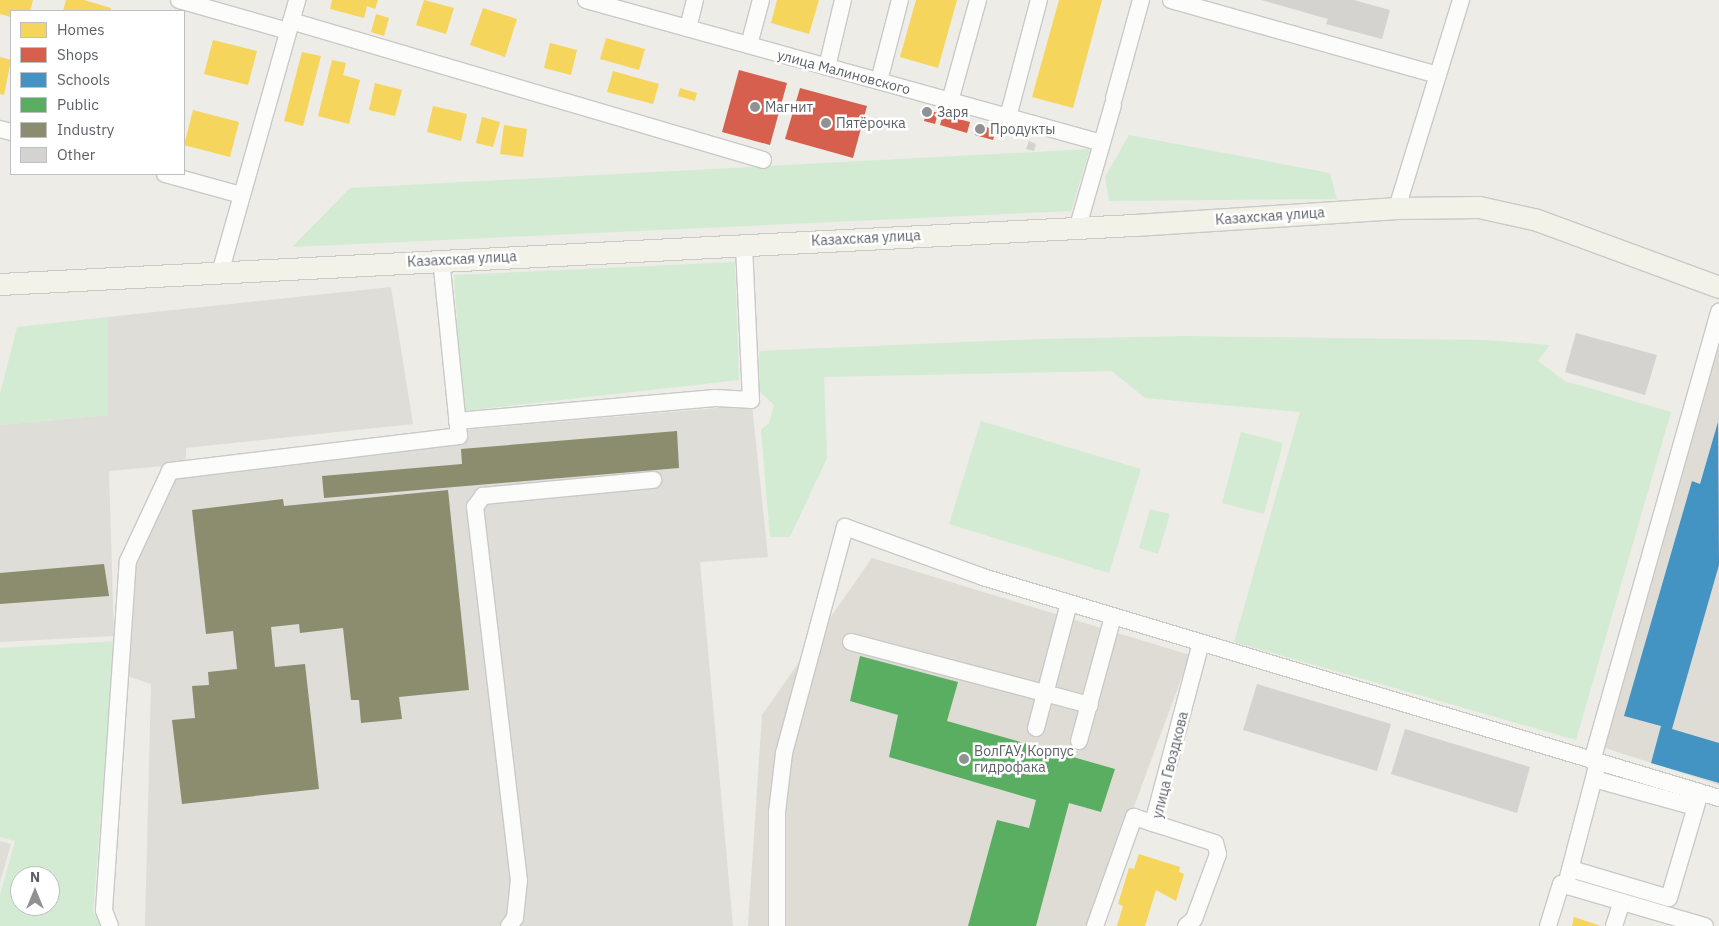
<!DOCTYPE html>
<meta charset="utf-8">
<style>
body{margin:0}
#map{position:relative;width:1719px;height:926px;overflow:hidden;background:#edece7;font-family:"IBM Plex Sans",sans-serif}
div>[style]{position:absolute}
.industrial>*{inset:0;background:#deddd8}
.education>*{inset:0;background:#dedcd5}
.green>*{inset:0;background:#d3ebd2}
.homes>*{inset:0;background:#f6d55c}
.shops>*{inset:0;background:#d6604d}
.schools>*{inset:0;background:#4393c3}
.public>*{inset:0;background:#5aae61}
.industry>*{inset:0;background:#8c8c6e}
.building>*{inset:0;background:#d4d3d0}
.roads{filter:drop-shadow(1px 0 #c9c9c8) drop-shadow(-1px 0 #c9c9c8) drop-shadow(0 1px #c9c9c8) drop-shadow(0 -1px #c9c9c8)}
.minor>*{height:16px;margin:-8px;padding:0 8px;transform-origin:8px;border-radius:8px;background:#fcfcfb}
.major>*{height:21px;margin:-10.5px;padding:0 10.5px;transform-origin:10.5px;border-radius:10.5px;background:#f3f2e8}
.dots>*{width:14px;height:14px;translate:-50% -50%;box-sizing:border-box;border:2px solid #fff;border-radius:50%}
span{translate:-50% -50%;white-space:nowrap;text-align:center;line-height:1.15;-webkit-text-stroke:5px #fff;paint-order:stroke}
.street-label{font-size:14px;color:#5c6066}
.poi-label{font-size:14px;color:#5c6066}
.left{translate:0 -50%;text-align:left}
.legend{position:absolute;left:10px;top:10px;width:175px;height:165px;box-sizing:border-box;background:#fff;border:1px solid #bebfc2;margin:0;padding:6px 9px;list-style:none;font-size:15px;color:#5c6066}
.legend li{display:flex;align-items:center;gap:10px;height:25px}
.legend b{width:25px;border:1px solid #bebfc2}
.north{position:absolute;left:10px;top:866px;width:50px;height:50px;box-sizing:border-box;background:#fff;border:1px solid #bebfc2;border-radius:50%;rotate:0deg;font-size:14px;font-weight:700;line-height:20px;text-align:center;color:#5c6066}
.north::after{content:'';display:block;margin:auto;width:18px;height:22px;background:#8f9193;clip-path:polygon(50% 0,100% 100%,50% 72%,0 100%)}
</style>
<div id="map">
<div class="industrial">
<div style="clip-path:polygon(391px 287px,413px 424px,186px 448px,186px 464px,109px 471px,114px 636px,0 642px,0 425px,108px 415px,108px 317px)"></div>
<div style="clip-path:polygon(752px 405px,768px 557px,700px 562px,733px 926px,145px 926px,151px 684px,124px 675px,133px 564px,174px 475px,464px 444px,463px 430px)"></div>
<div style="clip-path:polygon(0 841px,11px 844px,0 882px)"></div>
</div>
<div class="education">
<div style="clip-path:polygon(1719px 338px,1719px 785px,1590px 743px)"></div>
<div style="clip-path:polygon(872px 558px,1190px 655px,1090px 926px,748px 926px,762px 715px)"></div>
</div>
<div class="green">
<div style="clip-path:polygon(1129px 135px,1330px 173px,1337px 199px,1109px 201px,1105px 177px)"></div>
<div style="clip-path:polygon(1090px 149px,1071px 211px,292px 247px,350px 188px)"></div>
<div style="clip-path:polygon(735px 262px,739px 380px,463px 411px,454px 275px)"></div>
<div style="clip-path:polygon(108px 317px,108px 415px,0 425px,0 394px,17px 327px)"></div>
<div style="clip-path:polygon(1186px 336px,1486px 340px,1550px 345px,1538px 361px,1565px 381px,1671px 412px,1576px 740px,1234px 642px,1300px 412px,1145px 398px,1112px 371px,824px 377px,827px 458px,790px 537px,770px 537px,761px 430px,769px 423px,774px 405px,760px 392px,759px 351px,1038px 339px)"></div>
<div style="clip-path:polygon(981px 421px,1141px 469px,1109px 573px,949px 524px)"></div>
<div style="clip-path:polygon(1241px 432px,1283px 443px,1264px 514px,1222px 503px)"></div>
<div style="clip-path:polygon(1150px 509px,1170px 514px,1158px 554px,1139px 548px)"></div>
<div style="clip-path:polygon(evenodd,115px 641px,93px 912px,103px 926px,0 926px,0 895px,15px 841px,0 837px,0 648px,115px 641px,20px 876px,50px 876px,50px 906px,20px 906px,20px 876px)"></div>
</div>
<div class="homes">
<div style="clip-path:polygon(0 0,33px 0,30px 11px,11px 11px,11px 17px,0 14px)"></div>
<div style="clip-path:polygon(66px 0,84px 0,111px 8px,110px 11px,63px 11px)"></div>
<div style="clip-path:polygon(332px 0,378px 0,375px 9px,367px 6px,364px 18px,330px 9px)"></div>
<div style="clip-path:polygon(424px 0,454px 8px,446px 34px,416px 25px)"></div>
<div style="clip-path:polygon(777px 0,819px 0,809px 34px,771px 23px)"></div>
<div style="clip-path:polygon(916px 0,957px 0,938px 68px,900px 57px)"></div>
<div style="clip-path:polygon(1059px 0,1102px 0,1073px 108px,1032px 97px)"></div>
<div style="clip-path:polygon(483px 8px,517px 19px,505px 57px,470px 45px)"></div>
<div style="clip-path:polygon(376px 14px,389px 18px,384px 36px,371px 32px)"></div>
<div style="clip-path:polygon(606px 38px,645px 49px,639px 70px,600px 59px)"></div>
<div style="clip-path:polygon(213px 40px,257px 51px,248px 85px,204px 74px)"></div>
<div style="clip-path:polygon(550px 43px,577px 50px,571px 75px,544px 68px)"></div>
<div style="clip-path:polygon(302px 52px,321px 56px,303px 126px,284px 121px)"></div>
<div style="clip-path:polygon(0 57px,11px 60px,4px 95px,0 94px)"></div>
<div style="clip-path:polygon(332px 60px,346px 63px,343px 75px,360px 80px,349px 124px,318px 116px)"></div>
<div style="clip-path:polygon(613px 71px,659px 84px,653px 104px,607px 92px)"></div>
<div style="clip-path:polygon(375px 83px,402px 90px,395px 116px,369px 110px)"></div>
<div style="clip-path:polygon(680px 88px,697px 93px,695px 101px,678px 96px)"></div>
<div style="clip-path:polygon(433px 106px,467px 114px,461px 141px,427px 132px)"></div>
<div style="clip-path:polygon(193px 110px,239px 122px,230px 157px,184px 145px)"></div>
<div style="clip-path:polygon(482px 117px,500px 122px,493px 147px,476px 143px)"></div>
<div style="clip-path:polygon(504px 125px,527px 129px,523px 157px,500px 154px)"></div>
<div style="clip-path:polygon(1139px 854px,1180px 867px,1179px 872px,1184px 874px,1176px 901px,1156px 890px,1145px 926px,1117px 926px,1123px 906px,1118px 904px,1129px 868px,1134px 869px)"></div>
<div style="clip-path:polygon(1574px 917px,1601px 926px,1572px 926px)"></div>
</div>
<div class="shops">
<div style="clip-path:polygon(739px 70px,787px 83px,770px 145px,722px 132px)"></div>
<div style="clip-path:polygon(800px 88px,867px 106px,853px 158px,785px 139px)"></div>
<div style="clip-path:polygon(927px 110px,938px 113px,935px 124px,924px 121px)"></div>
<div style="clip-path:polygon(943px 115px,970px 122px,967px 133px,940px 125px)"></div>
<div style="clip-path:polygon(979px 125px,996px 130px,993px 140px,975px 135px)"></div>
</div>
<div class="schools">
<div style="clip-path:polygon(1718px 422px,1719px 565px,1672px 729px,1719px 743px,1719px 783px,1651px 763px,1661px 726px,1624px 716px,1692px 481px,1700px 484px)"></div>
</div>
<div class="public">
<div style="clip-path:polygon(860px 656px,958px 682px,947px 721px,1115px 769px,1101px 812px,1069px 803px,1036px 926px,968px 926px,997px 820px,1029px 828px,1036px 800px,889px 757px,898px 715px,850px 701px)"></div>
</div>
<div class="industry">
<div style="clip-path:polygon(677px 431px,679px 468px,324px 498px,322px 476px,462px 464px,461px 449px)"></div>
<div style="clip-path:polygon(448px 490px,469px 690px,399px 697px,402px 719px,361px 723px,359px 700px,351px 700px,343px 628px,300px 633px,299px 624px,271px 627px,275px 667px,305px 664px,319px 789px,182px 804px,172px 720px,195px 718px,192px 686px,209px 685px,208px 672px,237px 669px,233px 631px,206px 634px,192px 510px,283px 499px,284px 506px)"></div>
<div style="clip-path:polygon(104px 564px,109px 596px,0 604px,0 573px)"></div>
</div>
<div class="building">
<div style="clip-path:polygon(1261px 0,1354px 0,1390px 10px,1382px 39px,1326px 24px,1328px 19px)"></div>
<div style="clip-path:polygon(1029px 141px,1036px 144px,1034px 151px,1026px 149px)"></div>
<div style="clip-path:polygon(1576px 333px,1657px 355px,1645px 395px,1565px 372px)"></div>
<div style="clip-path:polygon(1257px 684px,1391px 724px,1377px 771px,1243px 730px)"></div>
<div style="clip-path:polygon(1405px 729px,1530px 767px,1517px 813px,1391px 774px)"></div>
</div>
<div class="roads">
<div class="minor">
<div style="left:179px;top:0;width:113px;rotate:15.9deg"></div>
<div style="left:586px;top:0;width:535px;rotate:15.49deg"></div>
<div style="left:1171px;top:0;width:276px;rotate:15.7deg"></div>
<div style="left:291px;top:21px;width:492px;rotate:16.4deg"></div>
<div style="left:688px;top:28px;width:29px;rotate:-76deg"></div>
<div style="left:749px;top:45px;width:47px;rotate:-75.1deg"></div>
<div style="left:827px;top:67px;width:69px;rotate:-76.6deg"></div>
<div style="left:879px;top:81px;width:84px;rotate:-75.5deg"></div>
<div style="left:1114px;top:98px;width:102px;rotate:-74.6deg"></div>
<div style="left:950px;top:101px;width:105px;rotate:-74.5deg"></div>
<div style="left:1008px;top:117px;width:121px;rotate:-75.2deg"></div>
<div style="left:0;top:129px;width:11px;rotate:15deg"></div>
<div style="left:165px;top:174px;width:79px;rotate:15.4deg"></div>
<div style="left:1397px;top:208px;width:218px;rotate:-72.9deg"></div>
<div style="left:1078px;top:226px;width:126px;rotate:-73.9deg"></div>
<div style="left:220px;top:273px;width:284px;rotate:-74.2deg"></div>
<div style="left:457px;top:421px;width:259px;rotate:-5.1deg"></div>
<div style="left:715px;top:398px;width:36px;rotate:3deg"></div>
<div style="left:751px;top:400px;width:155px;rotate:-92.6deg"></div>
<div style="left:851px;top:642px;width:247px;rotate:14.8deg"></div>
<div style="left:1036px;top:728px;width:129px;rotate:-75.2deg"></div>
<div style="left:1079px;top:741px;width:129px;rotate:-74.7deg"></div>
<div style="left:1592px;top:761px;width:467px;rotate:-74.2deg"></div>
<div style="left:1594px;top:779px;width:105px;rotate:15.5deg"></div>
<div style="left:1571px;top:869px;width:102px;rotate:16.5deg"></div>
<div style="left:1669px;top:898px;width:109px;rotate:-73.6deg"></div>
<div style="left:1568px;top:877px;width:118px;rotate:-75.3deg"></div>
<div style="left:110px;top:926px;width:17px;rotate:-111deg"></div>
<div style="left:104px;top:910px;width:350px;rotate:-86.1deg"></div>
<div style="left:128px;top:561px;width:99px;rotate:-65deg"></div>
<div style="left:170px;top:471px;width:291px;rotate:-6.9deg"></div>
<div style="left:459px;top:436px;width:177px;rotate:-95.8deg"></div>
<div style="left:509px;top:926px;width:10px;rotate:-53deg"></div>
<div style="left:515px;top:918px;width:37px;rotate:-84deg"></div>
<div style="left:519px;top:881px;width:377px;rotate:-96.7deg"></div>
<div style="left:475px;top:507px;width:14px;rotate:-54deg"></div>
<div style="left:483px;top:496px;width:171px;rotate:-5.4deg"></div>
<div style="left:777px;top:926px;width:114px;rotate:-90deg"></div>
<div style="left:777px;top:812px;width:59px;rotate:-83.2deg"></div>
<div style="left:784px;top:753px;width:234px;rotate:-74.9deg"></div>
<div style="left:845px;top:527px;width:147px;rotate:19.9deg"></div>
<div style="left:983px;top:577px;width:768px;rotate:16.71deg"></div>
<div style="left:1095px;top:926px;width:116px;rotate:-70.3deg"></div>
<div style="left:1134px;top:817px;width:20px;rotate:18deg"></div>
<div style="left:1186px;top:926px;width:11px;rotate:-41deg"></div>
<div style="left:1194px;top:919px;width:69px;rotate:-69.7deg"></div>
<div style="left:1218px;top:854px;width:11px;rotate:-105deg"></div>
<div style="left:1215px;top:843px;width:65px;rotate:-162.1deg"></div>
<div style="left:1153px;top:823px;width:186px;rotate:-75.1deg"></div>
<div style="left:1548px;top:926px;width:44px;rotate:-72.8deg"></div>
<div style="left:1561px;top:884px;width:150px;rotate:16.3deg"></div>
<div style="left:1614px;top:926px;width:25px;rotate:-72deg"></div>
</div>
<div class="major">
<div style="left:0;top:284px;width:1137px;rotate:-2.98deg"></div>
<div style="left:1135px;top:225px;width:263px;rotate:-3.7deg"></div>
<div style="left:1397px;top:208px;width:82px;rotate:-0.7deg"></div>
<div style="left:1479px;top:207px;width:59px;rotate:12.6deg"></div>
<div style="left:1537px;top:220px;width:194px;rotate:20.2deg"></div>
</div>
</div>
<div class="dots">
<div style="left:755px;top:107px;background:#8f9193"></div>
<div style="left:927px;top:112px;background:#8f9193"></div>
<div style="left:826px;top:123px;background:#8f9193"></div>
<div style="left:980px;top:129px;background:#8f9193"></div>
<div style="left:964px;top:759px;background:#8f9193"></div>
</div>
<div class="street-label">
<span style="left:844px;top:72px;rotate:15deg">улица Малиновского</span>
<span style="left:1270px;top:216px;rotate:-4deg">Казахская улица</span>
<span style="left:866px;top:238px;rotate:-3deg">Казахская улица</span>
<span style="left:462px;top:259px;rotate:-3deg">Казахская улица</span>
<span style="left:1170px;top:765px;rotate:-76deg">улица Гвоздкова</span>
</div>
<div class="poi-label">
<span class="left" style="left:765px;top:107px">Магнит</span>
<span class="left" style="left:937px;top:112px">Заря</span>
<span class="left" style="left:836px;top:123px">Пятёрочка</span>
<span class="left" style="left:990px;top:129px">Продукты</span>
<span class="left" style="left:974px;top:759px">ВолГАУ, Корпус<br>гидрофака</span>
</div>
<ul class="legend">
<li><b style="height:14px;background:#f6d55c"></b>Homes</li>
<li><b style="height:14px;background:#d6604d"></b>Shops</li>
<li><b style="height:14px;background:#4393c3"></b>Schools</li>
<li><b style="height:14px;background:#5aae61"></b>Public</li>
<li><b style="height:14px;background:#8c8c6e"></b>Industry</li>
<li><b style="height:14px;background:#d4d3d0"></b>Other</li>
</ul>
<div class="north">N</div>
</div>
